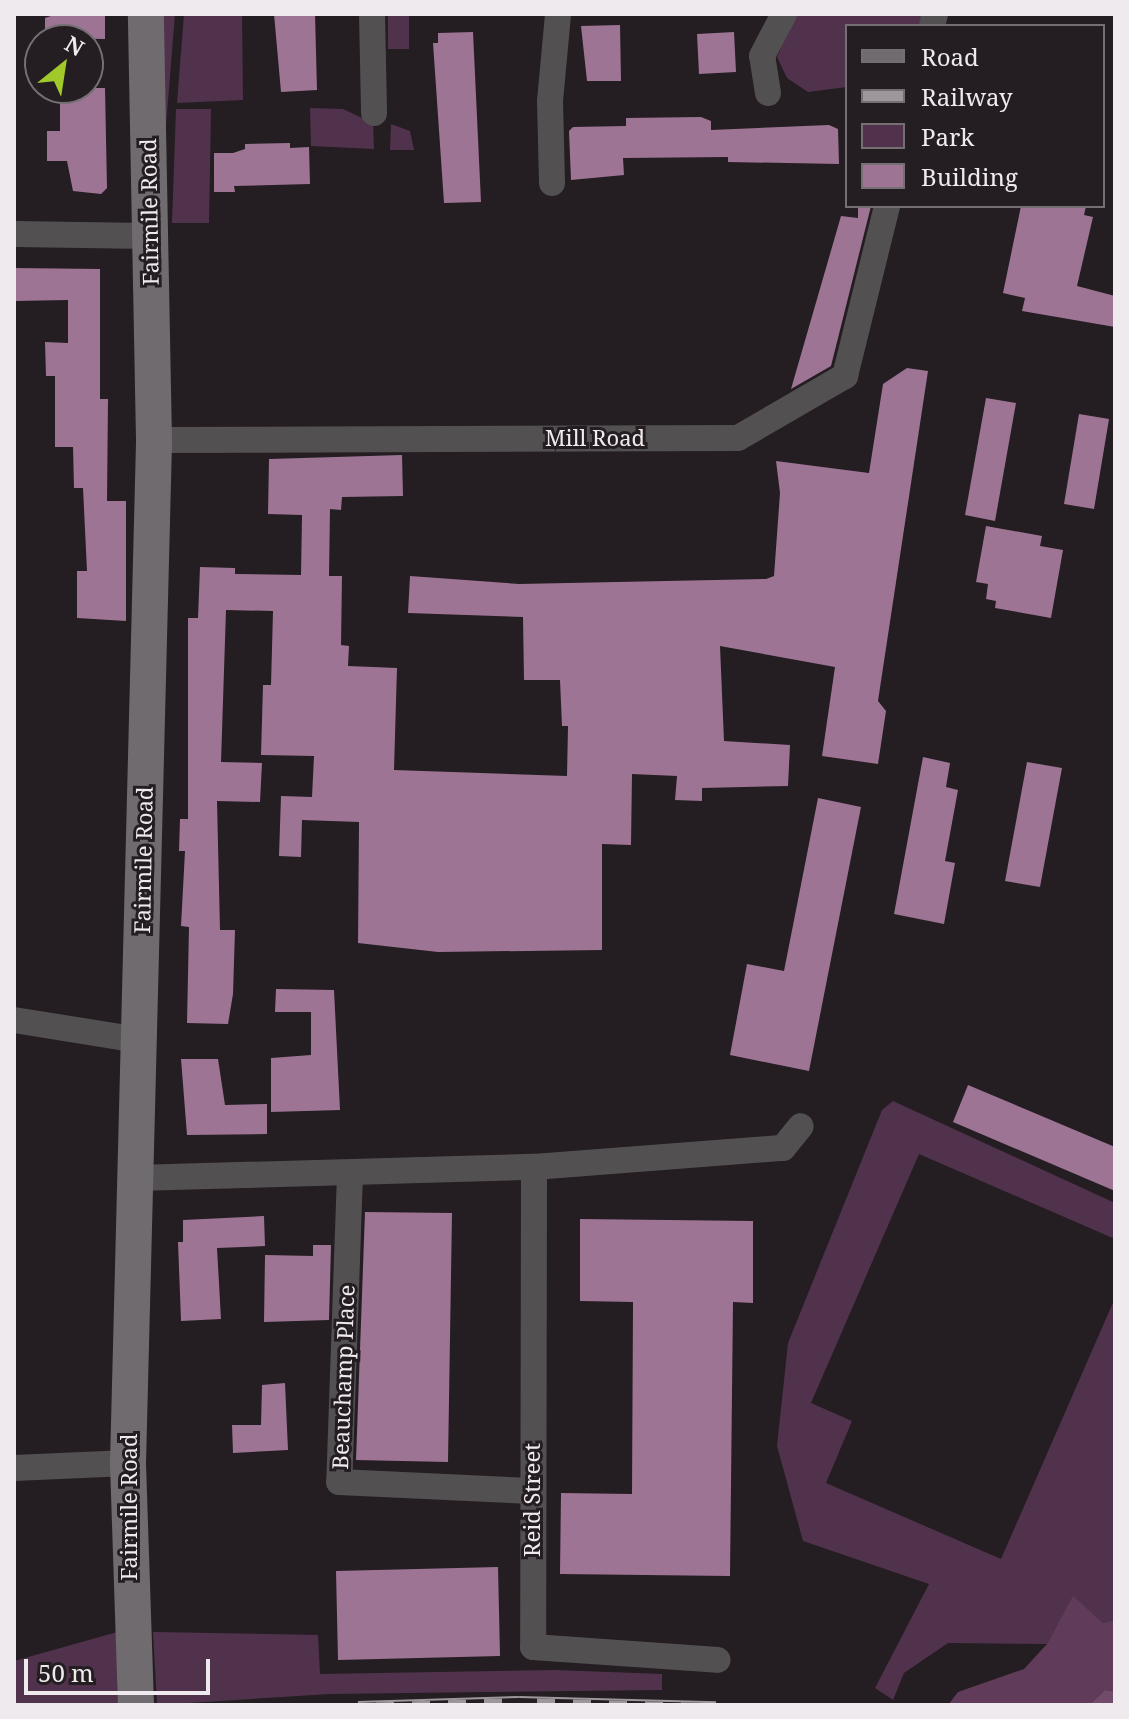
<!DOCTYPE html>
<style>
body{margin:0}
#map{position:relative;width:1129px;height:1719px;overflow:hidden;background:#241d22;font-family:"Noto Serif",serif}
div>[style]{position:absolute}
.green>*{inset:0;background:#51324c}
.forest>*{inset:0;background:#613c5a}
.water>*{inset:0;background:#724b6b}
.building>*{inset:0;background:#9e7495}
.minor>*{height:26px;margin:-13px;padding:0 13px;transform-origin:13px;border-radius:13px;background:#535052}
.secondary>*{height:36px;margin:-18px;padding:0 18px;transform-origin:18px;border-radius:18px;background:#706b6f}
.rail>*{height:9px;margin-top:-4.5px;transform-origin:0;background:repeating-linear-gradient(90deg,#241d22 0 18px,#9d979b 0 36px);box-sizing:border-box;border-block:2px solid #9d979b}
span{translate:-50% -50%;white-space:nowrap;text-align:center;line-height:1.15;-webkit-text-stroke:6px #241d22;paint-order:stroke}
.street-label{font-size:22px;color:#efeaee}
.frame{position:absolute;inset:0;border:16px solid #efeaee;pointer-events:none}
.legend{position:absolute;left:845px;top:24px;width:260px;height:184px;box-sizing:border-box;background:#241d22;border:2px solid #756f74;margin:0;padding:10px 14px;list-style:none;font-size:24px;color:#efeaee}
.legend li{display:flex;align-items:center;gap:16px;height:40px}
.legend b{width:40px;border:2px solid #756f74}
.north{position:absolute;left:24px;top:24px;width:80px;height:80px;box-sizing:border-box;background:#241d22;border:2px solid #756f74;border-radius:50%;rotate:30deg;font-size:22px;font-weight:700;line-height:32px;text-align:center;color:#efeaee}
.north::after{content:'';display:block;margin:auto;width:28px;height:36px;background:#a1c92a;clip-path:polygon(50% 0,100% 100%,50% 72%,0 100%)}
.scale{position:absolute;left:24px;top:1659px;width:186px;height:36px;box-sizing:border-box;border:4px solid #efeaee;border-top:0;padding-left:10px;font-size:24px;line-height:28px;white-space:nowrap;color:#efeaee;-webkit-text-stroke:6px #241d22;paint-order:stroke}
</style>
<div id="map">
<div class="green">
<div style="clip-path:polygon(162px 14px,175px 14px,165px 138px)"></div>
<div style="clip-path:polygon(184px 14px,242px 14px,243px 100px,177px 103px)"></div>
<div style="clip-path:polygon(388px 14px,409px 14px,409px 49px,388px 49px)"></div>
<div style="clip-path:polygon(796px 14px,928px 14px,925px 26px,847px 26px,847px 87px,808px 92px,787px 78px,777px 57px)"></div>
<div style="clip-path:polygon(310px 108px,343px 109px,373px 123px,374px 149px,311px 146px)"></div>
<div style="clip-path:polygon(176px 109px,211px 109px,209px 223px,172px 223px)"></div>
<div style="clip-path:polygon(391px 124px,410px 131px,414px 150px,390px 150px)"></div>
<div style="clip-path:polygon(893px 1101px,1115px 1203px,1115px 1239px,919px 1154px,811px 1403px,852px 1421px,826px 1483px,1001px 1559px,1115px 1298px,1115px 1620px,1103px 1623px,1073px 1597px,1047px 1644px,948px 1643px,904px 1673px,893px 1700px,875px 1688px,929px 1584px,803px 1541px,777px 1446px,788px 1343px,882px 1110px)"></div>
<div style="clip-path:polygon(121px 1631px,120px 1705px,14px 1705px,14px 1661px)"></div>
<div style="clip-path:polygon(153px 1632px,318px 1635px,320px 1674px,556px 1670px,662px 1674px,662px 1690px,329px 1694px,157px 1705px)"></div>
</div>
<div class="forest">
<div style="clip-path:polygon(1073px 1596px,1103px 1623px,1115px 1620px,1115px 1691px,1105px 1690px,1089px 1705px,948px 1705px,958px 1692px,1024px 1669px,1047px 1644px)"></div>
</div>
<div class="water">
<div style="clip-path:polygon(1105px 1690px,1115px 1691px,1115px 1705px,1089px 1705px)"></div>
</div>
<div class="building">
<div style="clip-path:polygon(57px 14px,105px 14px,105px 39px,45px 38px,45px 18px)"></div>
<div style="clip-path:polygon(274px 14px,315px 14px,317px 90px,281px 92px)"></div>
<div style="clip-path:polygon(620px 25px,621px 81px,587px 81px,581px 26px)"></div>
<div style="clip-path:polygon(473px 32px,481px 202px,444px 203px,433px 43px,438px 43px,438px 33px)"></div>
<div style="clip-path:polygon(734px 32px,736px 72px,699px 74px,697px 34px)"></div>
<div style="clip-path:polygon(70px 88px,105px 88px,107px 188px,101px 194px,73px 191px,67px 161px,47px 161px,47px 131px,60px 131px,60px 100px,70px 100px)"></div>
<div style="clip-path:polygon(701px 117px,711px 121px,711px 130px,829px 125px,838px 129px,839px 164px,728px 162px,728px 157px,623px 158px,624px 175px,571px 180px,569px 131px,573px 127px,626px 126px,626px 118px)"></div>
<div style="clip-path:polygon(290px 143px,290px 148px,309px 147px,310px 184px,234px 186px,235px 192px,214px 192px,214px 153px,233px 153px,245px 149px,245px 144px)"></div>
<div style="clip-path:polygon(858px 206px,871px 206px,831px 366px,791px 389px,841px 216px,858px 218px)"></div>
<div style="clip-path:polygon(1021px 206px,1086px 206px,1084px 215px,1093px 217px,1077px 286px,1115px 296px,1115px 327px,1022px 311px,1025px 298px,1003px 293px)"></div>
<div style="clip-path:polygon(14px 268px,100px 269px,100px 399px,108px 399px,107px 501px,126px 501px,126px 621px,77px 618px,77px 571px,87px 571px,83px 488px,74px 488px,73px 447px,55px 447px,55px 376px,46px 376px,45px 342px,68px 343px,68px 300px,14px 301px)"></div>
<div style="clip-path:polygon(907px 368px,928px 371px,878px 701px,886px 711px,878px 764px,822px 756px,835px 667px,720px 646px,724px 741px,790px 745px,788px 786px,702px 788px,702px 801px,675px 800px,677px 776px,632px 774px,631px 845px,602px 844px,602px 950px,438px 952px,358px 943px,359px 822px,302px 820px,301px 857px,279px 856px,281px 796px,312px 797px,314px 756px,261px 755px,263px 685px,271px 685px,273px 611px,226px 610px,221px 762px,262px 763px,260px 802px,217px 801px,220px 930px,235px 930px,233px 994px,228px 1024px,187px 1023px,189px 927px,181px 926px,185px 851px,179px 851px,180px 819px,188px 819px,188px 618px,198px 618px,200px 567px,235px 568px,235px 574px,301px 575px,302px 515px,268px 514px,269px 459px,402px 455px,403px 496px,342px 497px,341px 510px,330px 509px,329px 576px,342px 576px,341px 645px,349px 646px,348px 666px,397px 668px,394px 770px,567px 776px,568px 726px,562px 726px,560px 680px,524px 680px,523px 617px,408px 613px,410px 576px,519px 584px,766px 579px,774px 576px,780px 493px,776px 461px,869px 473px,883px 384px)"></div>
<div style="clip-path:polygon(986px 398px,1016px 403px,995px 521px,965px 515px)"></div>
<div style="clip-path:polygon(1079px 414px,1109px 419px,1094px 509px,1064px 504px)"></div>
<div style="clip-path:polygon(986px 526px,1042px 536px,1040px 546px,1063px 550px,1051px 618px,995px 608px,996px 601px,986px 599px,988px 584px,976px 582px)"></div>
<div style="clip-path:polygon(923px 757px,950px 763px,946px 787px,958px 790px,945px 861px,955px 863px,944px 924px,894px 914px)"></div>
<div style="clip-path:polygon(1027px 762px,1062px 768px,1040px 887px,1005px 881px)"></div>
<div style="clip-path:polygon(818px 798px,861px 807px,809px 1071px,730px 1055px,747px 964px,784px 971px)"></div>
<div style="clip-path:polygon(276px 989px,334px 990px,340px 1110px,271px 1112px,271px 1058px,311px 1055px,311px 1012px,275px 1012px)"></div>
<div style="clip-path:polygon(181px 1059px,218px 1059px,225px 1105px,267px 1104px,267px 1134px,187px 1135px)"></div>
<div style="clip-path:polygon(968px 1085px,1115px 1147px,1115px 1191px,953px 1122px)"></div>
<div style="clip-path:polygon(365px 1212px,452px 1213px,448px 1462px,356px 1460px)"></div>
<div style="clip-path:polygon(264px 1216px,265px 1246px,217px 1248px,221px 1319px,181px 1321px,178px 1242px,183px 1242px,183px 1220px)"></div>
<div style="clip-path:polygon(580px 1219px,753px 1221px,753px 1303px,733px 1302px,730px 1576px,560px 1574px,561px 1493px,632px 1494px,633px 1302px,580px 1301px)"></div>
<div style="clip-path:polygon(313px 1245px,331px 1245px,329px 1320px,264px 1322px,265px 1255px,313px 1256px)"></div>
<div style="clip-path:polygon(285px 1383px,288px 1450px,233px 1453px,232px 1425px,261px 1425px,262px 1385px)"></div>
<div style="clip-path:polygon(498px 1567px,500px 1656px,338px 1660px,336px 1571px)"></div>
</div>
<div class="minor">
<div style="left:372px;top:14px;width:99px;rotate:88.8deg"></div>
<div style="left:932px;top:26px;width:12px;rotate:-76deg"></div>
<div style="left:768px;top:93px;width:37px;rotate:-99deg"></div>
<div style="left:762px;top:56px;width:47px;rotate:-62.4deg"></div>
<div style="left:552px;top:183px;width:82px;rotate:-91.4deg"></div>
<div style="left:550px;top:101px;width:87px;rotate:-84.7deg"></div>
<div style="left:14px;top:234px;width:135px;rotate:0.8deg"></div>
<div style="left:154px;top:440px;width:584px;rotate:-0.2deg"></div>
<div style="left:738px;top:438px;width:124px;rotate:-30.1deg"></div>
<div style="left:845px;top:376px;width:175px;rotate:-76.1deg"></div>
<div style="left:14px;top:1020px;width:127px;rotate:9.1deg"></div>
<div style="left:534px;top:1167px;width:480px;rotate:90.1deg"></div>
<div style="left:533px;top:1647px;width:185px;rotate:4deg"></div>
<div style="left:350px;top:1174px;width:308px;rotate:92deg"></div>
<div style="left:339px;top:1482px;width:193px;rotate:2.7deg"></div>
<div style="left:135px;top:1178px;width:399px;rotate:-1.6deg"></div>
<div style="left:534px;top:1167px;width:250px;rotate:-4.4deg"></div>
<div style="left:783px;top:1148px;width:28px;rotate:-51deg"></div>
<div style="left:14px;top:1468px;width:114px;rotate:-2.5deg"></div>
</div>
<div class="secondary">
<div style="left:136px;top:1705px;width:242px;rotate:-91.9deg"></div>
<div style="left:128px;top:1463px;width:1023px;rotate:-88.54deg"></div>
<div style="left:154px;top:440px;width:426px;rotate:-91.1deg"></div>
</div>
<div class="rail">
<div style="left:358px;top:1705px;width:161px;rotate:-1.8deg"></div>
<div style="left:519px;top:1700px;width:197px;rotate:1.5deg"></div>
</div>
<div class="street-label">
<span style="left:149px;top:212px;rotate:-91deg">Fairmile Road</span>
<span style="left:595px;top:438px">Mill Road</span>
<span style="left:143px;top:860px;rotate:-89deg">Fairmile Road</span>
<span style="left:343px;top:1377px;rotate:-88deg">Beauchamp Place</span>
<span style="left:532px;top:1500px;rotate:-90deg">Reid Street</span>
<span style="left:129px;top:1507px;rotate:-90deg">Fairmile Road</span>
</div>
<div class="frame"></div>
<ul class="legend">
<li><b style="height:10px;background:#706b6f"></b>Road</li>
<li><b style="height:10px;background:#9d979b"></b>Railway</li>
<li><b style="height:22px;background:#51324c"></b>Park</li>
<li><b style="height:22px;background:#9e7495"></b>Building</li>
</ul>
<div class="north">N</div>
<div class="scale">50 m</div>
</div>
